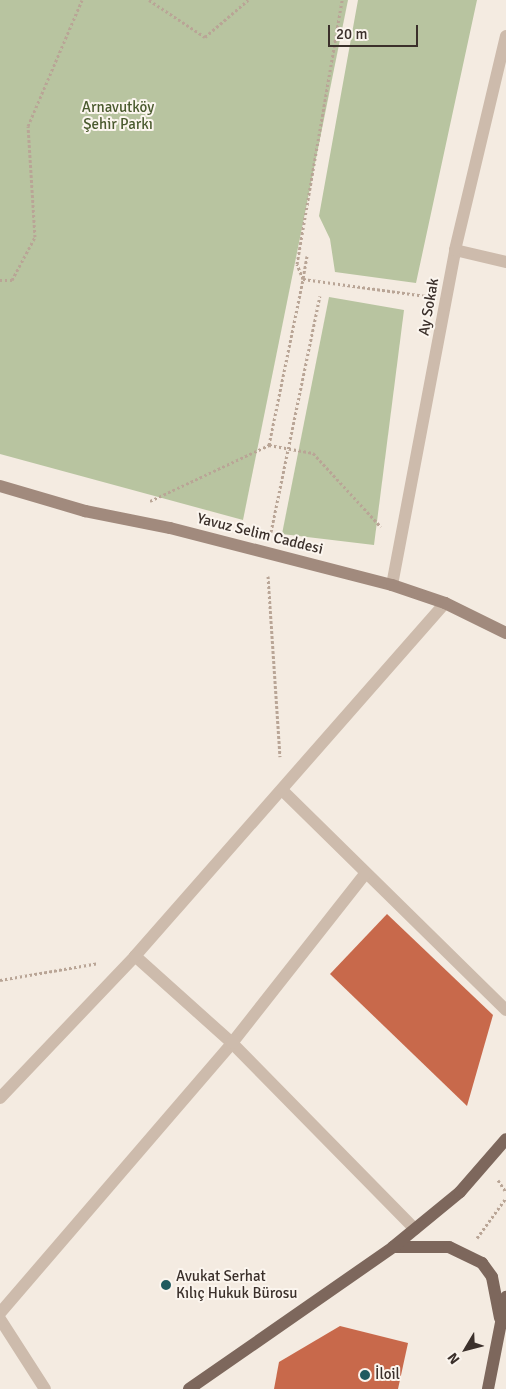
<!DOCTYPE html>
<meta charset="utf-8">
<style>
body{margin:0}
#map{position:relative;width:506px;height:1389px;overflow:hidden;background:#f4ebe1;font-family:Signika,sans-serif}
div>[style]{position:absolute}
.green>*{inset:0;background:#b8c4a0}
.building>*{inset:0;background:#c8694b}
.path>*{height:3px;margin-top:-1.5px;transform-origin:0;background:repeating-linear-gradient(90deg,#b9a596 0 2.5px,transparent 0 5px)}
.service>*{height:12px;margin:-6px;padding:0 6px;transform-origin:6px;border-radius:6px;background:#cdbbac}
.minor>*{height:12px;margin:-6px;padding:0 6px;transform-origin:6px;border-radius:6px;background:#cdbbac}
.secondary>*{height:12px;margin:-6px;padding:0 6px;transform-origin:6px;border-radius:6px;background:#a18a7d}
.primary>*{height:12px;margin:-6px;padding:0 6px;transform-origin:6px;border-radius:6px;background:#7d675c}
.dots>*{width:14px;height:14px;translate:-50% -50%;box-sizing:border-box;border:2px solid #fbf5ee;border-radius:50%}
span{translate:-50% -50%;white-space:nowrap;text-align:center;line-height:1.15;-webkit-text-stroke:4px #fbf5ee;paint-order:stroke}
.park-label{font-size:15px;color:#4a5a2e}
.street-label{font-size:15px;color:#3b302b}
.poi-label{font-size:15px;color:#3b302b}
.left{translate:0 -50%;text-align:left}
.north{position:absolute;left:441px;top:1324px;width:50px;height:50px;-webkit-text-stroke:4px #fbf5ee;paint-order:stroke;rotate:233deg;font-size:14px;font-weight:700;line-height:20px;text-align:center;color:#3b302b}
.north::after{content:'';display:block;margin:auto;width:18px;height:22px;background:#3b302b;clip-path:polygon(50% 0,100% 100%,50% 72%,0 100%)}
.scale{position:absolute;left:328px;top:25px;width:90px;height:22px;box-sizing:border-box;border:2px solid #3b302b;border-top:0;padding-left:6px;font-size:15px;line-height:18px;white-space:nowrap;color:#3b302b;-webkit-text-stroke:4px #fbf5ee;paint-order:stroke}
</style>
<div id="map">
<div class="green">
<div style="clip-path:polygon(0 0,348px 0,243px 520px,0 454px)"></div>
<div style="clip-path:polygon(358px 0,477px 0,416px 283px,335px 272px,330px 239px,319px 216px)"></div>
<div style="clip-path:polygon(329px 297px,404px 310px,374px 545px,282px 534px)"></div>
</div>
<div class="building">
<div style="clip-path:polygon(387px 914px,493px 1015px,467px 1106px,330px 974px)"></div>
<div style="clip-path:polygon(340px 1326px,408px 1343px,398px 1389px,274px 1389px,279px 1362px)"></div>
</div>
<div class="path">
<div style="left:149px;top:0;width:67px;rotate:33.5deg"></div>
<div style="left:205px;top:37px;width:57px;rotate:-40.7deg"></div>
<div style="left:307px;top:256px;width:23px;rotate:100deg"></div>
<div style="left:303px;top:279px;width:124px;rotate:7.9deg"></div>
<div style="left:0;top:280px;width:12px"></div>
<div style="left:12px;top:280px;width:49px;rotate:-61.9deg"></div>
<div style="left:35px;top:237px;width:111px;rotate:-93.6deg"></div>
<div style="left:28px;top:126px;width:137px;rotate:-66.8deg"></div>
<div style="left:269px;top:445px;width:169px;rotate:-78.4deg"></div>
<div style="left:303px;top:279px;width:16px;rotate:-112deg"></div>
<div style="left:297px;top:264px;width:268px;rotate:-80.3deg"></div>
<div style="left:150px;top:501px;width:132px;rotate:-25.2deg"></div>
<div style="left:269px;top:445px;width:45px;rotate:10.3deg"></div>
<div style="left:313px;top:453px;width:100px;rotate:47.4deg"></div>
<div style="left:271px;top:532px;width:241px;rotate:-78.3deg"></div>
<div style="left:268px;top:576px;width:181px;rotate:86.2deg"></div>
<div style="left:0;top:980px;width:99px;rotate:-9.8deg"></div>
<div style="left:498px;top:1180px;width:14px;rotate:56deg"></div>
<div style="left:477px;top:1238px;width:49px;rotate:-54.1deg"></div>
</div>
<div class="service">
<div style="left:455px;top:250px;width:52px;rotate:13.2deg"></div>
</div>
<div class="minor">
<div style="left:392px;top:585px;width:341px;rotate:-79.3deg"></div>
<div style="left:455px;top:250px;width:220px;rotate:-76.6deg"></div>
<div style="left:282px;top:790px;width:314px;rotate:44.5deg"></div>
<div style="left:135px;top:956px;width:130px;rotate:41.9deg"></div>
<div style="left:232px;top:1043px;width:261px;rotate:45.5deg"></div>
<div style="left:0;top:1098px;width:196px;rotate:-46.4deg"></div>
<div style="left:135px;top:956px;width:470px;rotate:-48.7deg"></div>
<div style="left:0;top:1313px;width:356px;rotate:-49.3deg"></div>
<div style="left:232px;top:1043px;width:216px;rotate:-51.8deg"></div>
<div style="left:0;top:1319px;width:83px;rotate:57.3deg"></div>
</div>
<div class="secondary">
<div style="left:0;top:486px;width:89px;rotate:16.4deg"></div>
<div style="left:85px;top:511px;width:87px;rotate:11.3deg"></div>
<div style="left:170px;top:528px;width:229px;rotate:14.4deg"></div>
<div style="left:392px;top:585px;width:56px;rotate:18.8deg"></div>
<div style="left:445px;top:603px;width:68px;rotate:26.2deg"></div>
</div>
<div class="primary">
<div style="left:393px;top:1247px;width:56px"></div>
<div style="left:449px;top:1247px;width:37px;rotate:26deg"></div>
<div style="left:482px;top:1263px;width:17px;rotate:54deg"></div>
<div style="left:492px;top:1277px;width:42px;rotate:79deg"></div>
<div style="left:189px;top:1389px;width:249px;rotate:-34.8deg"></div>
<div style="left:393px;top:1247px;width:87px;rotate:-39.4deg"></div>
<div style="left:460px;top:1192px;width:70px;rotate:-49deg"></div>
<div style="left:488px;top:1389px;width:94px;rotate:-78.9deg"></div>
</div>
<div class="dots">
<div style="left:166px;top:1285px;background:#1f5a5e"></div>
<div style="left:365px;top:1375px;background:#1f5a5e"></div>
</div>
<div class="park-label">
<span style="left:118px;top:116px">Arnavutköy<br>Şehir Parkı</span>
</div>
<div class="street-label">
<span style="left:429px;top:307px;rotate:-80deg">Ay Sokak</span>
<span style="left:260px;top:534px;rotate:14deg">Yavuz Selim Caddesi</span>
</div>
<div class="poi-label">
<span class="left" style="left:176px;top:1285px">Avukat Serhat<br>Kılıç Hukuk Bürosu</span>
<span class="left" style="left:375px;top:1375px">İloil</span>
</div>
<div class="north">N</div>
<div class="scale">20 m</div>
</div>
